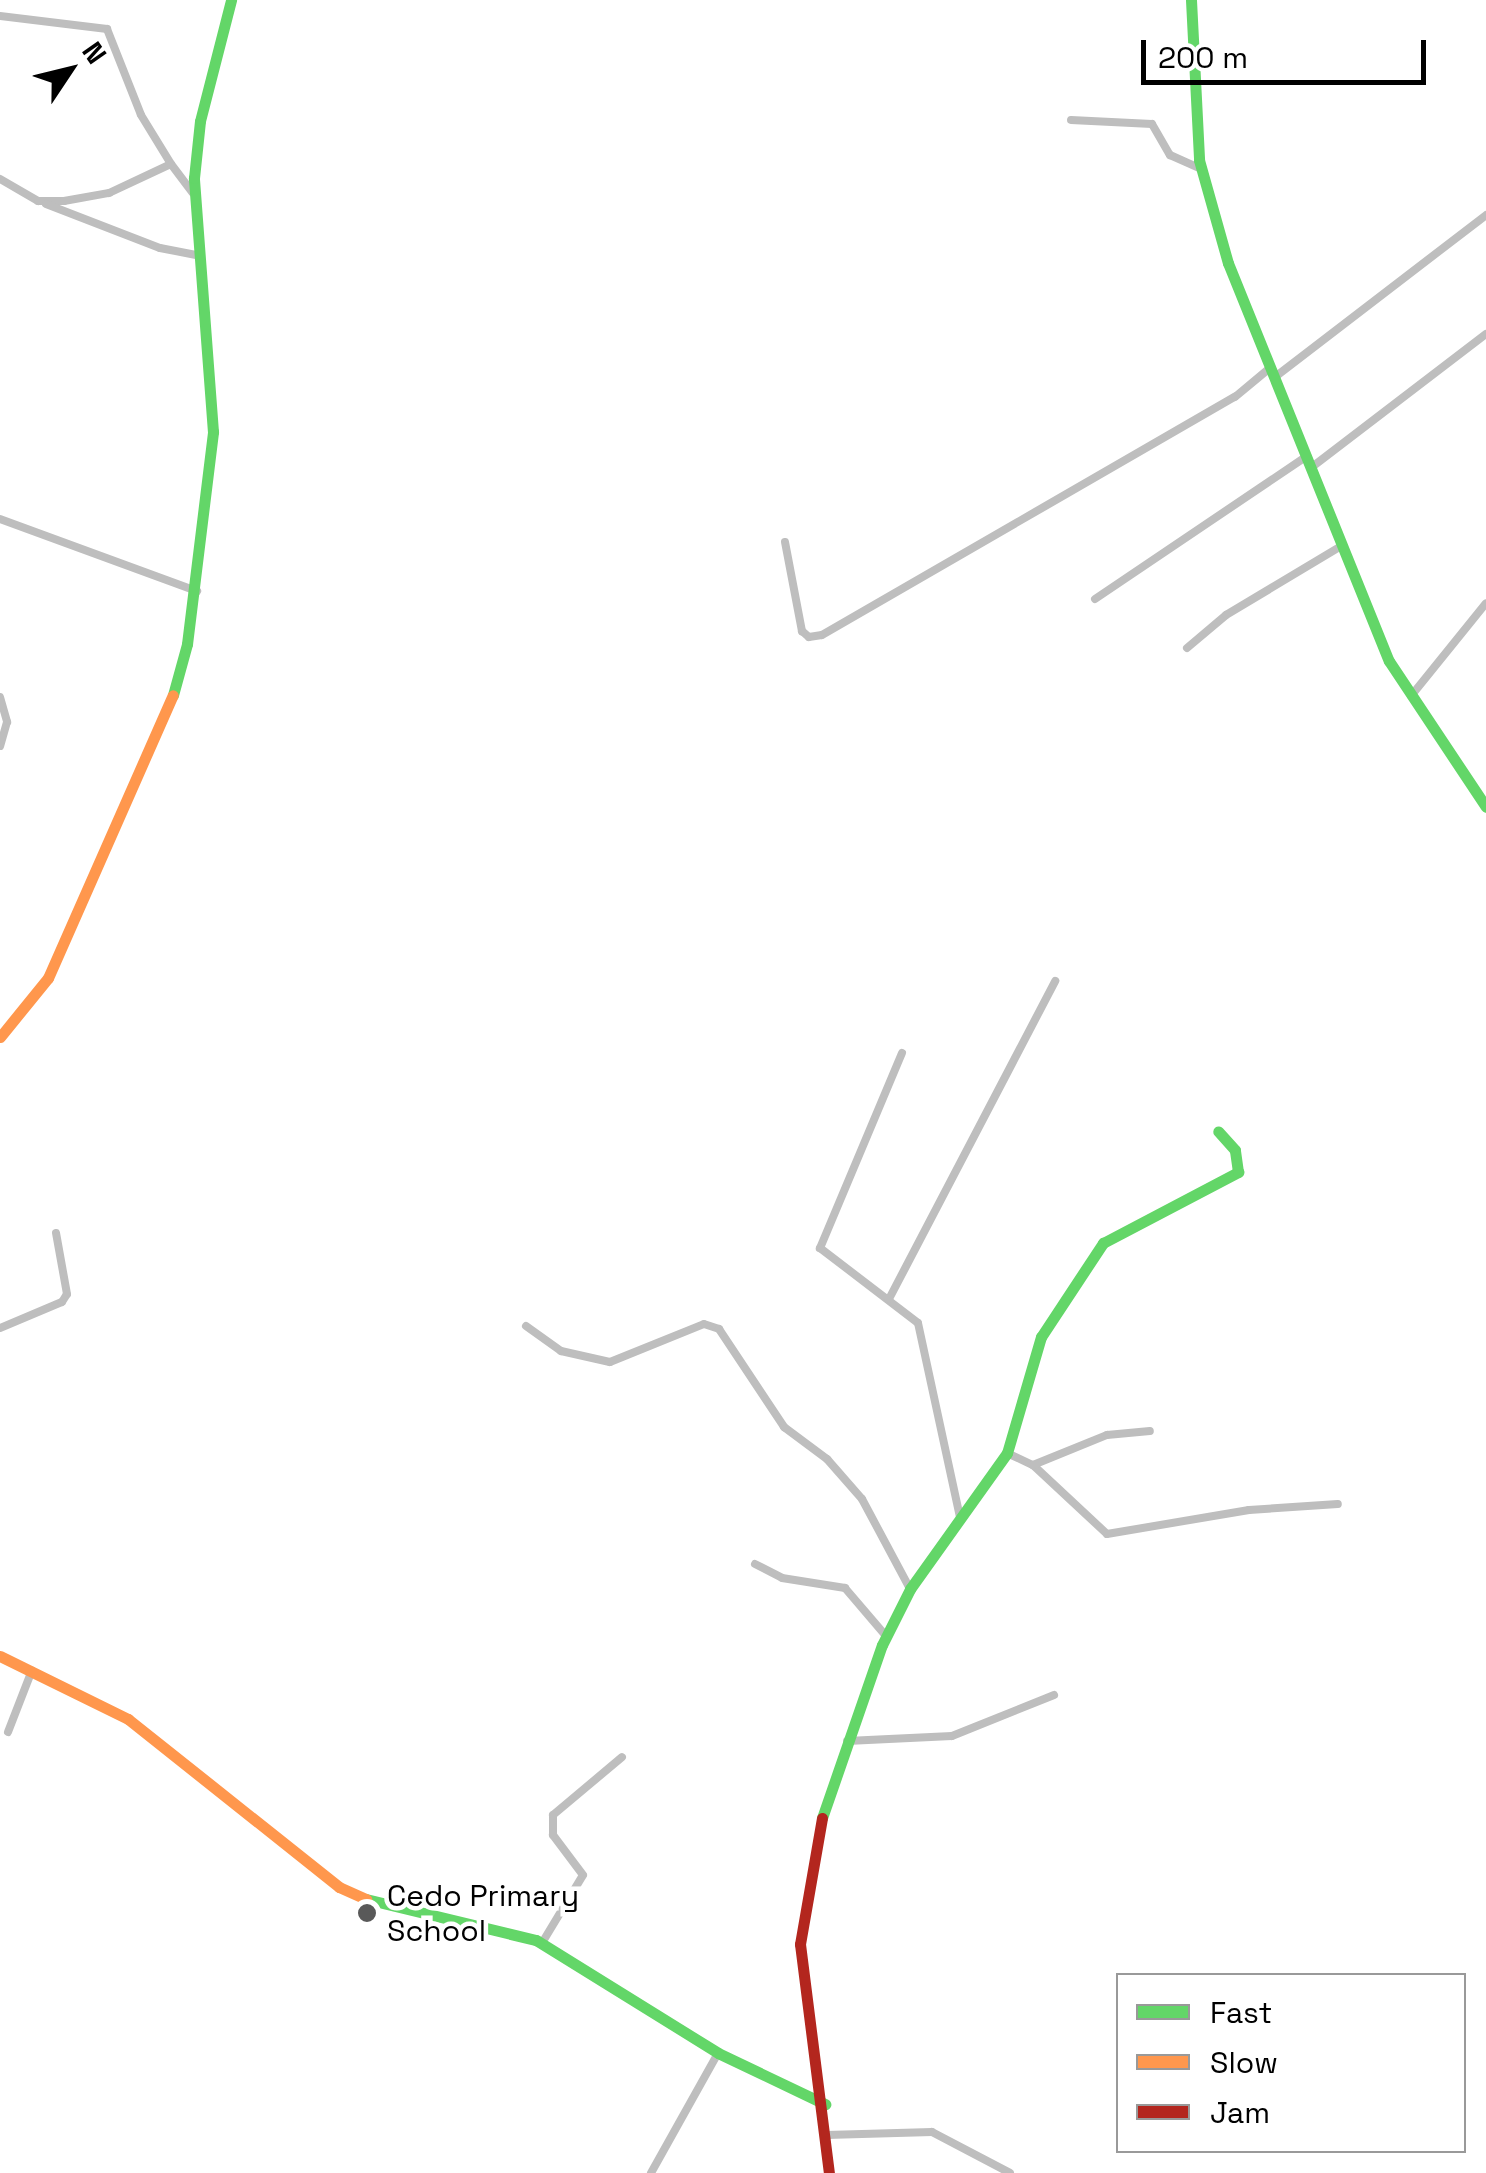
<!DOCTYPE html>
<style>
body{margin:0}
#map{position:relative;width:1486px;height:2173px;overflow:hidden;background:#fff;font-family:"Space Grotesk",sans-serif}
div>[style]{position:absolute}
.street>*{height:8px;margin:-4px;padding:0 4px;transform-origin:4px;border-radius:4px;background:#bebebe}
.fast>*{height:11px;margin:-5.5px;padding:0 5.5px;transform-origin:5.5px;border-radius:5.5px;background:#63d668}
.slow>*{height:11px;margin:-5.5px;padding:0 5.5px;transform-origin:5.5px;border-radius:5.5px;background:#ff974d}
.jam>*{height:11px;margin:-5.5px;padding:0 5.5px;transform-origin:5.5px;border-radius:5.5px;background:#b3261e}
.dots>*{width:28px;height:28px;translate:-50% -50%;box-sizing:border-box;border:5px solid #fff;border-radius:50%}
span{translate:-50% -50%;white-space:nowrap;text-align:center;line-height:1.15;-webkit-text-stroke:9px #fff;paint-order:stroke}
.poi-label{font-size:30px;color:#000}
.left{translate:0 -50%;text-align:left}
.legend{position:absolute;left:1116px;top:1973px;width:350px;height:180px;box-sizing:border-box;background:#fff;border:2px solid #999;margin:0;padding:12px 18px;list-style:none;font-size:30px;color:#000}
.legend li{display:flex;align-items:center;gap:20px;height:50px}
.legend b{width:50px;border:2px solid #999}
.north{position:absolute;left:20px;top:20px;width:100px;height:100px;-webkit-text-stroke:8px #fff;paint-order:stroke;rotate:55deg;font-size:28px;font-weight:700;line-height:40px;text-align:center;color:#000}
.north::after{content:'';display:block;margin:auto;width:35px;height:45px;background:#000;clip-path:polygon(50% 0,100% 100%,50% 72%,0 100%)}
.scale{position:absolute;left:1141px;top:40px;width:285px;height:45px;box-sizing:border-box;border:5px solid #000;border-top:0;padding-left:12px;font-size:30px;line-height:35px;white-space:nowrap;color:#000;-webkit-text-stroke:8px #fff;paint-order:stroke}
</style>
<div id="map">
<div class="street">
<div style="left:0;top:16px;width:108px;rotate:6.9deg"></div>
<div style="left:107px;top:29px;width:92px;rotate:68.4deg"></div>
<div style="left:141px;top:115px;width:57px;rotate:58.5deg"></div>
<div style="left:1071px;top:120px;width:81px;rotate:2.8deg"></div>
<div style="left:1152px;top:124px;width:36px;rotate:60deg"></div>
<div style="left:1170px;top:155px;width:34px;rotate:24deg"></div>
<div style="left:0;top:179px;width:44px;rotate:30.1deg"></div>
<div style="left:38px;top:201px;width:26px"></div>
<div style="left:64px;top:201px;width:46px;rotate:-10.1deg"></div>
<div style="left:109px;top:193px;width:68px;rotate:-25.1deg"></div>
<div style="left:171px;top:164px;width:36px;rotate:53deg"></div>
<div style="left:46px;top:204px;width:122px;rotate:21.1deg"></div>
<div style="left:160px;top:248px;width:38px;rotate:11deg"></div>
<div style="left:1275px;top:377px;width:266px;rotate:-37.5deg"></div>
<div style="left:1312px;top:467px;width:219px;rotate:-37.4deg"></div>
<div style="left:0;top:519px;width:210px;rotate:20.1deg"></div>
<div style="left:785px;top:542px;width:91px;rotate:79.2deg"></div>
<div style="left:802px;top:631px;width:9px;rotate:41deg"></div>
<div style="left:809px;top:637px;width:13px;rotate:-9deg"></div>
<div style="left:822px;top:635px;width:477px;rotate:-30deg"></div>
<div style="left:1235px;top:397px;width:47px;rotate:-39.8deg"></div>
<div style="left:1095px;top:599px;width:256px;rotate:-34deg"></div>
<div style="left:1187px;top:648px;width:51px;rotate:-40.2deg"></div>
<div style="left:1226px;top:615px;width:136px;rotate:-30.9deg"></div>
<div style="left:1411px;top:696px;width:119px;rotate:-51.1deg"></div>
<div style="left:0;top:697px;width:26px;rotate:74deg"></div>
<div style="left:7px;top:722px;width:25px;rotate:106deg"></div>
<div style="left:902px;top:1053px;width:212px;rotate:112.8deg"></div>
<div style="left:820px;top:1248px;width:123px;rotate:37.4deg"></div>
<div style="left:918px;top:1323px;width:198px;rotate:77.8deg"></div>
<div style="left:889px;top:1299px;width:359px;rotate:-62.4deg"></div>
<div style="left:526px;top:1326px;width:43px;rotate:35.5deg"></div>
<div style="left:561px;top:1351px;width:50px;rotate:12.7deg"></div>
<div style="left:610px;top:1362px;width:101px;rotate:-22deg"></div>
<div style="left:704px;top:1324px;width:16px;rotate:18deg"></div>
<div style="left:719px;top:1329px;width:118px;rotate:56.4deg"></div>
<div style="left:784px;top:1427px;width:54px;rotate:36.7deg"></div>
<div style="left:827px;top:1459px;width:53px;rotate:48.8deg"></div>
<div style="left:862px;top:1499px;width:102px;rotate:61.9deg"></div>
<div style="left:0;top:1328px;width:67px;rotate:-22.8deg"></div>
<div style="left:62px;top:1302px;width:9px;rotate:-58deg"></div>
<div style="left:67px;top:1294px;width:62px;rotate:-100.2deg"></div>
<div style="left:1007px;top:1453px;width:29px;rotate:25deg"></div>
<div style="left:1033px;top:1465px;width:101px;rotate:43deg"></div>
<div style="left:1107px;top:1534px;width:144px;rotate:-9.6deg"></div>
<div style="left:1249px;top:1510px;width:89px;rotate:-3.9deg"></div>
<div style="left:1033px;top:1465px;width:80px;rotate:-22.1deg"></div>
<div style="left:1107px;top:1435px;width:43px;rotate:-5.3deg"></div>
<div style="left:755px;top:1564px;width:30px;rotate:27deg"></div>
<div style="left:782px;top:1578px;width:64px;rotate:9deg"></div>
<div style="left:845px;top:1588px;width:63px;rotate:49.5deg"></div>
<div style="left:8px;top:1732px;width:66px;rotate:-68.8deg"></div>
<div style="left:847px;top:1741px;width:105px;rotate:-2.7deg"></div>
<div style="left:952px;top:1736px;width:110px;rotate:-21.9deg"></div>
<div style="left:542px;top:1943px;width:79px;rotate:-58.9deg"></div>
<div style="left:583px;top:1875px;width:50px;rotate:-126.9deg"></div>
<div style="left:553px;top:1835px;width:20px;rotate:-90deg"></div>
<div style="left:553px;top:1815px;width:90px;rotate:-40deg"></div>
<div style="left:827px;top:2135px;width:105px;rotate:-1.6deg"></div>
<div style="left:932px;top:2132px;width:88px;rotate:27.7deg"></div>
<div style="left:651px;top:2173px;width:137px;rotate:-60.8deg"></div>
</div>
<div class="fast">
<div style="left:1191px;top:0;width:160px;rotate:87.1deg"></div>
<div style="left:1199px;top:160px;width:107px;rotate:74.3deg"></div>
<div style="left:1228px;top:263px;width:429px;rotate:68deg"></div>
<div style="left:1389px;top:661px;width:175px;rotate:56.4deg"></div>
<div style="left:173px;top:695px;width:53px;rotate:-74.6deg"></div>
<div style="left:187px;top:644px;width:214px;rotate:-83deg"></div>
<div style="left:213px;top:432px;width:255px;rotate:-94.3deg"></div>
<div style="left:194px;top:178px;width:57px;rotate:-84deg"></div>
<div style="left:200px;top:121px;width:125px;rotate:-75.6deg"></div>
<div style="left:822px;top:1818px;width:183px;rotate:-70.9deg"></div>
<div style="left:882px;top:1645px;width:63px;rotate:-63.4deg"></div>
<div style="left:910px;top:1589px;width:167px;rotate:-54.5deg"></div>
<div style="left:1007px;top:1453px;width:121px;rotate:-73.7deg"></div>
<div style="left:1041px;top:1337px;width:113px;rotate:-56.6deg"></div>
<div style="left:1103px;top:1243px;width:153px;rotate:-27.7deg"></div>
<div style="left:1238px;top:1172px;width:22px;rotate:-98deg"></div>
<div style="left:1235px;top:1150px;width:25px;rotate:-132deg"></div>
<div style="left:366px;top:1899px;width:175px;rotate:13.6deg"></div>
<div style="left:536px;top:1940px;width:214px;rotate:31.8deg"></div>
<div style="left:718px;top:2053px;width:119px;rotate:25.5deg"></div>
</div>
<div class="slow">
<div style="left:0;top:1037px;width:76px;rotate:-50.9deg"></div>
<div style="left:48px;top:978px;width:309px;rotate:-66.2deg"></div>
<div style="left:0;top:1656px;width:143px;rotate:26.2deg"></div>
<div style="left:128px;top:1719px;width:270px;rotate:38.5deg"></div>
<div style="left:339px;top:1887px;width:30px;rotate:24deg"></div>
</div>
<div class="jam">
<div style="left:822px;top:1818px;width:128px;rotate:99.9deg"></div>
<div style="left:800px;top:1944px;width:231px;rotate:82.8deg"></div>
</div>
<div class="dots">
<div style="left:367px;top:1913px;background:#595959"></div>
</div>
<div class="poi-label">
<span class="left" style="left:387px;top:1913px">Cedo Primary<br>School</span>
</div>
<ul class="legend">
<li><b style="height:12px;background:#63d668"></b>Fast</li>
<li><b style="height:12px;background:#ff974d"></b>Slow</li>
<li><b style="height:12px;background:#b3261e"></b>Jam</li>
</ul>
<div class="north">N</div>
<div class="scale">200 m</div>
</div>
